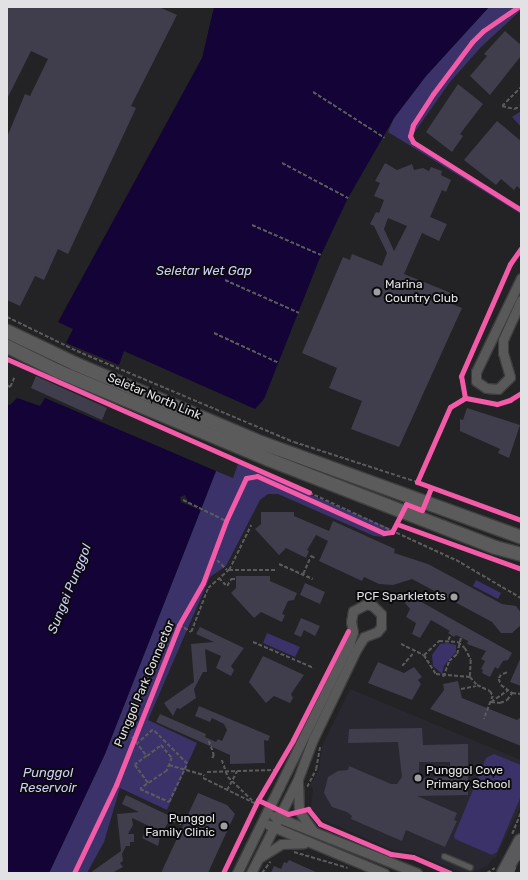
<!DOCTYPE html>
<style>
body{margin:0}
#map{position:relative;width:528px;height:880px;overflow:hidden;background:#232225;font-family:Rubik,sans-serif}
div>[style]{position:absolute}
.built>*{inset:0;background:#292831}
.green>*{inset:0;background:#3a3268}
.water>*{inset:0;background:#140337}
.pier>*{inset:0;background:#232225}
.building>*{inset:0;background:#403d4d}
.path>*{height:1.5px;margin-top:-0.75px;transform-origin:0;background:repeating-linear-gradient(90deg,#5b5b5c 0 4px,transparent 0 6px)}
.roads{filter:drop-shadow(1px 0 #3e3e3f) drop-shadow(-1px 0 #3e3e3f) drop-shadow(0 1px #3e3e3f) drop-shadow(0 -1px #3e3e3f)}
.lane>*{height:4.5px;margin:-2.25px;padding:0 2.25px;transform-origin:2.25px;border-radius:2.25px;background:#59595a}
.street>*{height:9px;margin:-4.5px;padding:0 4.5px;transform-origin:4.5px;border-radius:4.5px;background:#59595a}
.secondary>*{height:13px;margin:-6.5px;padding:0 6.5px;transform-origin:6.5px;border-radius:6.5px;background:#5b5b5c}
.primary>*{height:14px;margin:-7px;padding:0 7px;transform-origin:7px;border-radius:7px;background:#5a595c}
.rail>*{height:2.5px;margin-top:-1.25px;transform-origin:0;background:repeating-linear-gradient(90deg,#5a595b 0 7px,transparent 0 14px)}
.cycleway>*{height:5px;margin:-2.5px;padding:0 2.5px;transform-origin:2.5px;border-radius:2.5px;background:#f35aa7}
.dots>*{width:11px;height:11px;translate:-50% -50%;box-sizing:border-box;border:2px solid #0b0b0d;border-radius:50%}
span{translate:-50% -50%;white-space:nowrap;text-align:center;line-height:1.15;-webkit-text-stroke:4px #0b0b0d;paint-order:stroke}
.poi-label{font-size:12px;color:#e2e2e4}
.left{translate:0 -50%;text-align:left}
.right{translate:-100% -50%;text-align:right}
.street-label{font-size:12px;color:#e2e2e4}
.water-label{font-size:13px;color:#d0cdfc;font-style:italic}
.frame{position:absolute;inset:0;border:8px solid #e2e2e4;pointer-events:none}
</style>
<div id="map">
<div class="built">
<div style="clip-path:polygon(350px 689px,521px 760px,521px 805px,495px 859px,493px 858px,487px 866px,471px 873px,461px 872px,414px 853px,390px 849px,319px 818px,311px 808px,313px 788px,310px 786px,319px 769px,322px 746px)"></div>
</div>
<div class="green">
<div style="clip-path:polygon(489px 7px,521px 7px,521px 10px,481px 47px,450px 82px,412px 136px,415px 141px,521px 207px,521px 214px,388px 132px,394px 118px,426px 76px)"></div>
<div style="clip-path:polygon(521px 111px,521px 127px,512px 117px)"></div>
<div style="clip-path:polygon(238px 464px,396px 531px,384px 537px,374px 536px,278px 494px,268px 494px,260px 500px,226px 566px,210px 577px,148px 720px,197px 743px,167px 810px,120px 788px,104px 842px,87px 873px,49px 873px,105px 754px,216px 471px,233px 478px)"></div>
<div style="clip-path:polygon(476px 580px,501px 593px,498px 599px,473px 586px)"></div>
<div style="clip-path:polygon(267px 633px,300px 647px,295px 657px,263px 643px)"></div>
<div style="clip-path:polygon(447px 643px,456px 645px,456px 652px,444px 666px,442px 674px,433px 666px,432px 655px,440px 644px)"></div>
<div style="clip-path:polygon(494px 754px,521px 765px,521px 796px,497px 852px,492px 855px,455px 839px,454px 836px,486px 758px)"></div>
</div>
<div class="water">
<div style="clip-path:polygon(214px 7px,489px 7px,426px 76px,394px 118px,348px 198px,321px 255px,264px 399px,255px 409px,124px 351px,119px 365px,66px 343px,73px 329px,58px 322px,202px 58px)"></div>
<div style="clip-path:polygon(17px 398px,40px 406px,45px 398px,216px 471px,105px 754px,49px 873px,7px 873px,7px 404px,10px 405px)"></div>
</div>
<div class="pier">
<div style="clip-path:polygon(185px 495px,188px 502px,203px 511px,181px 502px,180px 497px)"></div>
</div>
<div class="building">
<div style="clip-path:polygon(8px 7px,159px 7px,177px 15px,131px 106px,136px 108px,68px 254px,58px 249px,44px 280px,35px 276px,20px 306px,7px 300px,7px 137px,25px 94px,30px 96px,48px 59px,31px 51px,7px 99px)"></div>
<div style="clip-path:polygon(505px 31px,521px 45px,521px 56px,490px 95px,470px 76px,487px 56px,484px 54px)"></div>
<div style="clip-path:polygon(458px 84px,483px 104px,460px 134px,463px 136px,452px 152px,426px 132px)"></div>
<div style="clip-path:polygon(497px 121px,521px 141px,521px 190px,517px 186px,514px 190px,501px 179px,496px 185px,464px 160px)"></div>
<div style="clip-path:polygon(evenodd,385px 163px,397px 170px,412px 164px,414px 170px,423px 168px,429px 171px,431px 167px,442px 171px,441px 175px,451px 180px,446px 192px,442px 190px,430px 217px,447px 224px,439px 241px,422px 233px,404px 274px,456px 295px,452px 304px,462px 308px,399px 447px,351px 429px,362px 401px,329px 388px,337px 368px,302px 353px,343px 257px,350px 260px,352px 254px,382px 266px,387px 253px,374px 226px,370px 224px,376px 212px,379px 213px,384px 200px,374px 196px,380px 183px,375px 181px,385px 163px,388px 218px,407px 226px,394px 251px,384px 229px,388px 218px)"></div>
<div style="clip-path:polygon(36px 376px,107px 408px,102px 420px,31px 388px)"></div>
<div style="clip-path:polygon(467px 408px,520px 425px,509px 458px,498px 453px,500px 449px,460px 431px,460px 419px,463px 420px)"></div>
<div style="clip-path:polygon(261px 512px,294px 512px,294px 516px,329px 531px,333px 521px,395px 549px,394px 553px,428px 564px,502px 604px,516px 606px,521px 613px,521px 625px,512px 633px,501px 633px,492px 622px,412px 579px,393px 585px,379px 584px,364px 577px,362px 581px,319px 561px,328px 541px,316px 535px,307px 550px,309px 551px,306px 558px,286px 548px,279px 555px,255px 529px,261px 524px)"></div>
<div style="clip-path:polygon(236px 576px,270px 576px,270px 581px,297px 593px,294px 600px,288px 601px,282px 614px,285px 615px,282px 622px,261px 612px,254px 618px,231px 593px,236px 588px)"></div>
<div style="clip-path:polygon(305px 583px,325px 592px,320px 604px,300px 595px)"></div>
<div style="clip-path:polygon(409px 595px,512px 653px,508px 660px,503px 661px,498px 669px,495px 667px,490px 677px,482px 673px,483px 670px,481px 669px,485px 661px,481px 659px,486px 651px,467px 644px,468px 641px,456px 635px,454px 637px,448px 633px,450px 631px,431px 620px,420px 638px,412px 634px,416px 623px,406px 617px,410px 609px,405px 603px)"></div>
<div style="clip-path:polygon(301px 618px,320px 626px,315px 636px,304px 630px,301px 637px,294px 634px)"></div>
<div style="clip-path:polygon(200px 627px,244px 648px,231px 666px,234px 670px,231px 676px,216px 668px,221px 656px,205px 649px,207px 672px,203px 672px,194px 689px,196px 698px,180px 709px,177px 708px,173px 716px,164px 703px,194px 682px,191px 644px,214px 642px,196px 634px)"></div>
<div style="clip-path:polygon(263px 656px,304px 675px,291px 694px,293px 698px,290px 703px,274px 696px,266px 703px,249px 682px)"></div>
<div style="clip-path:polygon(521px 657px,521px 686px,510px 682px)"></div>
<div style="clip-path:polygon(378px 662px,404px 673px,414px 667px,422px 677px,418px 680px,421px 684px,412px 700px,368px 683px)"></div>
<div style="clip-path:polygon(458px 681px,462px 698px,517px 720px,521px 717px,521px 746px,430px 709px,444px 690px,443px 684px)"></div>
<div style="clip-path:polygon(199px 706px,270px 736px,268px 741px,264px 740px,265px 763px,230px 764px,230px 755px,156px 722px,160px 714px,206px 734px,205px 737px,216px 742px,218px 739px,222px 741px,227px 730px,224px 724px,212px 718px,210px 722px,195px 716px)"></div>
<div style="clip-path:polygon(evenodd,422px 728px,423px 745px,468px 744px,468px 766px,472px 766px,472px 774px,468px 774px,468px 795px,417px 796px,457px 813px,454px 820px,457px 821px,445px 847px,406px 830px,402px 841px,351px 819px,352px 816px,347px 812px,332px 807px,324px 793px,328px 777px,338px 771px,348px 770px,349px 766px,391px 784px,397px 784px,402px 777px,398px 742px,348px 743px,349px 729px,422px 728px,419px 762px,450px 762px,450px 777px,419px 778px,419px 762px)"></div>
<div style="clip-path:polygon(198px 793px,227px 805px,235px 814px,217px 853px,208px 873px,161px 873px)"></div>
<div style="clip-path:polygon(126px 795px,172px 817px,162px 832px,132px 818px,133px 825px,128px 834px,134px 834px,134px 842px,130px 842px,130px 846px,126px 846px,122px 854px,123px 861px,120px 863px,123px 867px,112px 873px,90px 873px,121px 851px,117px 814px,139px 812px,122px 804px)"></div>
<div style="clip-path:polygon(161px 833px,158px 846px,142px 838px,144px 834px)"></div>
<div style="clip-path:polygon(289px 860px,318px 873px,271px 873px,274px 866px,281px 869px,284px 862px,287px 863px)"></div>
</div>
<div class="path">
<div style="left:313px;top:92px;width:85px;rotate:32.6deg"></div>
<div style="left:502px;top:106px;width:27px;rotate:-45deg"></div>
<div style="left:502px;top:106px;width:12px;rotate:14deg"></div>
<div style="left:514px;top:109px;width:8px;rotate:-23deg"></div>
<div style="left:282px;top:163px;width:75px;rotate:27.9deg"></div>
<div style="left:252px;top:225px;width:75px;rotate:23.5deg"></div>
<div style="left:225px;top:280px;width:81px;rotate:24deg"></div>
<div style="left:7px;top:317px;width:78px;rotate:25.9deg"></div>
<div style="left:77px;top:351px;width:235px;rotate:22.8deg"></div>
<div style="left:294px;top:442px;width:129px;rotate:18deg"></div>
<div style="left:214px;top:333px;width:72px;rotate:24.8deg"></div>
<div style="left:7px;top:359px;width:34px;rotate:26deg"></div>
<div style="left:7px;top:385px;width:4px;rotate:34deg"></div>
<div style="left:10px;top:387px;width:10px;rotate:-66deg"></div>
<div style="left:465px;top:398px;width:22px;rotate:-100deg"></div>
<div style="left:461px;top:376px;width:122px;rotate:-66.4deg"></div>
<div style="left:510px;top:264px;width:19px;rotate:-55deg"></div>
<div style="left:122px;top:410px;width:163px;rotate:23.6deg"></div>
<div style="left:271px;top:475px;width:204px;rotate:24.7deg"></div>
<div style="left:456px;top:560px;width:75px;rotate:30.3deg"></div>
<div style="left:183px;top:500px;width:48px;rotate:26deg"></div>
<div style="left:213px;top:556px;width:20px;rotate:45deg"></div>
<div style="left:279px;top:564px;width:37px;rotate:24deg"></div>
<div style="left:229px;top:570px;width:47px"></div>
<div style="left:303px;top:574px;width:20px;rotate:-66deg"></div>
<div style="left:311px;top:556px;width:4px;rotate:27deg"></div>
<div style="left:219px;top:578px;width:11px;rotate:45deg"></div>
<div style="left:227px;top:586px;width:8px;rotate:-60deg"></div>
<div style="left:231px;top:579px;width:5px"></div>
<div style="left:179px;top:625px;width:14px;rotate:30deg"></div>
<div style="left:191px;top:632px;width:47px;rotate:-68.9deg"></div>
<div style="left:208px;top:588px;width:28px;rotate:-41deg"></div>
<div style="left:229px;top:570px;width:50px;rotate:-63.9deg"></div>
<div style="left:448px;top:640px;width:6px;rotate:-59deg"></div>
<div style="left:253px;top:642px;width:66px;rotate:23.1deg"></div>
<div style="left:401px;top:644px;width:25px;rotate:26deg"></div>
<div style="left:424px;top:655px;width:21px;rotate:-43deg"></div>
<div style="left:439px;top:641px;width:19px;rotate:3deg"></div>
<div style="left:458px;top:642px;width:9px;rotate:41deg"></div>
<div style="left:465px;top:648px;width:13px;rotate:63deg"></div>
<div style="left:471px;top:660px;width:17px;rotate:93deg"></div>
<div style="left:424px;top:655px;width:22px;rotate:58deg"></div>
<div style="left:436px;top:674px;width:34px;rotate:5deg"></div>
<div style="left:470px;top:677px;width:11px;rotate:49deg"></div>
<div style="left:477px;top:685px;width:14px;rotate:25deg"></div>
<div style="left:490px;top:691px;width:6px;rotate:59deg"></div>
<div style="left:493px;top:696px;width:25px;rotate:111deg"></div>
<div style="left:402px;top:666px;width:18px;rotate:-49deg"></div>
<div style="left:507px;top:673px;width:6px;rotate:162deg"></div>
<div style="left:501px;top:675px;width:4px;rotate:117deg"></div>
<div style="left:499px;top:679px;width:6px;rotate:72deg"></div>
<div style="left:501px;top:685px;width:14px;rotate:36deg"></div>
<div style="left:443px;top:677px;width:17px;rotate:-69deg"></div>
<div style="left:449px;top:661px;width:11px;rotate:-41deg"></div>
<div style="left:457px;top:654px;width:18px;rotate:-77deg"></div>
<div style="left:461px;top:689px;width:15px;rotate:-11deg"></div>
<div style="left:491px;top:702px;width:9px;rotate:6deg"></div>
<div style="left:500px;top:703px;width:8px;rotate:-23deg"></div>
<div style="left:507px;top:700px;width:9px;rotate:-54deg"></div>
<div style="left:512px;top:693px;width:9px;rotate:6deg"></div>
<div style="left:491px;top:702px;width:21px;rotate:-35deg"></div>
<div style="left:132px;top:737px;width:24px;rotate:52deg"></div>
<div style="left:147px;top:756px;width:18px;rotate:-38deg"></div>
<div style="left:161px;top:745px;width:17px;rotate:50deg"></div>
<div style="left:172px;top:758px;width:14px;rotate:111deg"></div>
<div style="left:167px;top:771px;width:32px;rotate:146deg"></div>
<div style="left:140px;top:789px;width:32px;rotate:24deg"></div>
<div style="left:169px;top:802px;width:42px;rotate:-64.7deg"></div>
<div style="left:187px;top:764px;width:48px;rotate:-135deg"></div>
<div style="left:153px;top:730px;width:20px;rotate:139deg"></div>
<div style="left:209px;top:741px;width:15px;rotate:70deg"></div>
<div style="left:214px;top:755px;width:5px;rotate:112deg"></div>
<div style="left:147px;top:756px;width:15px;rotate:143deg"></div>
<div style="left:135px;top:765px;width:22px;rotate:54deg"></div>
<div style="left:222px;top:760px;width:18px;rotate:71deg"></div>
<div style="left:228px;top:777px;width:37px;rotate:44deg"></div>
<div style="left:169px;top:765px;width:37px;rotate:16deg"></div>
<div style="left:207px;top:772px;width:69px;rotate:-1.7deg"></div>
<div style="left:203px;top:778px;width:59px;rotate:26.1deg"></div>
<div style="left:307px;top:787px;width:20px;rotate:-63deg"></div>
<div style="left:316px;top:769px;width:22px;rotate:-80deg"></div>
<div style="left:227px;top:790px;width:21px;rotate:-62deg"></div>
<div style="left:172px;top:820px;width:12px;rotate:24deg"></div>
<div style="left:512px;top:834px;width:24px;rotate:-68deg"></div>
<div style="left:294px;top:852px;width:56px;rotate:16.5deg"></div>
<div style="left:262px;top:873px;width:14px;rotate:-54deg"></div>
<div style="left:487px;top:873px;width:9px;rotate:-32deg"></div>
</div>
<div class="roads">
<div class="lane">
<div style="left:444px;top:856px;width:28px;rotate:23deg"></div>
</div>
<div class="street">
<div style="left:521px;top:278px;width:104px;rotate:115.6deg"></div>
<div style="left:476px;top:372px;width:9px;rotate:90deg"></div>
<div style="left:476px;top:381px;width:12px;rotate:35deg"></div>
<div style="left:486px;top:388px;width:12px;rotate:5deg"></div>
<div style="left:498px;top:389px;width:17px;rotate:-45deg"></div>
<div style="left:510px;top:377px;width:25px;rotate:-106deg"></div>
<div style="left:503px;top:353px;width:13px;rotate:-90deg"></div>
<div style="left:503px;top:340px;width:44px;rotate:-65.8deg"></div>
<div style="left:298px;top:782px;width:29px;rotate:88deg"></div>
<div style="left:299px;top:811px;width:24px;rotate:55deg"></div>
<div style="left:274px;top:816px;width:154px;rotate:21.7deg"></div>
<div style="left:269px;top:825px;width:125px;rotate:22.7deg"></div>
<div style="left:259px;top:858px;width:26px;rotate:-32deg"></div>
<div style="left:281px;top:844px;width:23px;rotate:-2deg"></div>
<div style="left:237px;top:873px;width:257px;rotate:-63.9deg"></div>
<div style="left:350px;top:642px;width:10px;rotate:-73deg"></div>
<div style="left:353px;top:632px;width:10px;rotate:-101deg"></div>
<div style="left:351px;top:622px;width:11px;rotate:-80deg"></div>
<div style="left:353px;top:611px;width:15px;rotate:-28deg"></div>
<div style="left:366px;top:604px;width:7px;rotate:16deg"></div>
<div style="left:373px;top:606px;width:11px;rotate:45deg"></div>
<div style="left:381px;top:614px;width:13px;rotate:90deg"></div>
<div style="left:381px;top:627px;width:6px;rotate:129deg"></div>
<div style="left:377px;top:632px;width:14px;rotate:159deg"></div>
<div style="left:364px;top:637px;width:13px;rotate:122deg"></div>
<div style="left:357px;top:648px;width:101px;rotate:115.8deg"></div>
<div style="left:313px;top:739px;width:43px;rotate:110.6deg"></div>
<div style="left:298px;top:779px;width:105px;rotate:116.6deg"></div>
</div>
<div class="secondary">
<div style="left:7px;top:331px;width:74px;rotate:25.5deg"></div>
<div style="left:74px;top:363px;width:197px;rotate:23deg"></div>
<div style="left:255px;top:440px;width:283px;rotate:20deg"></div>
<div style="left:7px;top:346px;width:57px;rotate:26.1deg"></div>
<div style="left:58px;top:371px;width:228px;rotate:22.7deg"></div>
<div style="left:268px;top:459px;width:243px;rotate:21.2deg"></div>
<div style="left:495px;top:547px;width:27px;rotate:15deg"></div>
</div>
<div class="primary">
<div style="left:504px;top:873px;width:36px;rotate:-62deg"></div>
</div>
</div>
<div class="rail">
<div style="left:512px;top:873px;width:23px;rotate:-67deg"></div>
</div>
<div class="cycleway">
<div style="left:518px;top:7px;width:42px;rotate:145.6deg"></div>
<div style="left:483px;top:31px;width:16px;rotate:135deg"></div>
<div style="left:472px;top:42px;width:65px;rotate:126.9deg"></div>
<div style="left:433px;top:94px;width:37px;rotate:123deg"></div>
<div style="left:413px;top:125px;width:11px;rotate:105deg"></div>
<div style="left:410px;top:136px;width:7px;rotate:63deg"></div>
<div style="left:413px;top:142px;width:128px;rotate:32.2deg"></div>
<div style="left:7px;top:359px;width:330px;rotate:23.8deg"></div>
<div style="left:521px;top:393px;width:13px;rotate:148deg"></div>
<div style="left:510px;top:400px;width:14px;rotate:163deg"></div>
<div style="left:497px;top:404px;width:33px;rotate:-169deg"></div>
<div style="left:465px;top:398px;width:17px;rotate:149deg"></div>
<div style="left:450px;top:407px;width:82px;rotate:113.7deg"></div>
<div style="left:417px;top:482px;width:111px;rotate:20.1deg"></div>
<div style="left:465px;top:398px;width:22px;rotate:-100deg"></div>
<div style="left:461px;top:376px;width:122px;rotate:-66.4deg"></div>
<div style="left:510px;top:264px;width:19px;rotate:-55deg"></div>
<div style="left:397px;top:524px;width:132px;rotate:19.9deg"></div>
<div style="left:258px;top:800px;width:33px;rotate:25deg"></div>
<div style="left:288px;top:814px;width:21px;rotate:-14deg"></div>
<div style="left:308px;top:809px;width:19px;rotate:51deg"></div>
<div style="left:320px;top:824px;width:77px;rotate:22.9deg"></div>
<div style="left:391px;top:854px;width:22px;rotate:8deg"></div>
<div style="left:413px;top:857px;width:40px;rotate:23.4deg"></div>
<div style="left:74px;top:873px;width:98px;rotate:-64.5deg"></div>
<div style="left:116px;top:785px;width:172px;rotate:-68.5deg"></div>
<div style="left:179px;top:625px;width:48px;rotate:-60.3deg"></div>
<div style="left:203px;top:583px;width:66px;rotate:-69.6deg"></div>
<div style="left:226px;top:521px;width:47px;rotate:-65.1deg"></div>
<div style="left:246px;top:478px;width:11px;rotate:-10deg"></div>
<div style="left:257px;top:476px;width:139px;rotate:24.2deg"></div>
<div style="left:384px;top:533px;width:8px;rotate:-7deg"></div>
<div style="left:392px;top:532px;width:31px;rotate:-63deg"></div>
<div style="left:406px;top:504px;width:17px;rotate:21deg"></div>
<div style="left:422px;top:510px;width:24px;rotate:-68deg"></div>
<div style="left:223px;top:873px;width:81px;rotate:-64.4deg"></div>
<div style="left:258px;top:800px;width:69px;rotate:-59.7deg"></div>
<div style="left:293px;top:740px;width:122px;rotate:-63.2deg"></div>
</div>
<div class="dots">
<div style="left:377px;top:292px;background:#9f9fa1"></div>
<div style="left:454px;top:597px;background:#9f9fa1"></div>
<div style="left:418px;top:778px;background:#9f9fa1"></div>
<div style="left:224px;top:826px;background:#9f9fa1"></div>
</div>
<div class="poi-label">
<span class="left" style="left:385px;top:292px">Marina<br>Country Club</span>
<span class="right" style="left:446px;top:597px">PCF Sparkletots</span>
<span class="left" style="left:426px;top:778px">Punggol Cove<br>Primary School</span>
<span class="right" style="left:215px;top:826px">Punggol<br>Family Clinic</span>
</div>
<div class="street-label">
<span style="left:154px;top:397px;rotate:23deg">Seletar North Link</span>
<span style="left:145px;top:684px;rotate:-67deg">Punggol Park Connector</span>
</div>
<div class="water-label">
<span style="left:204px;top:271px">Seletar Wet Gap</span>
<span style="left:70px;top:589px;rotate:-68deg">Sungei Punggol</span>
<span style="left:48px;top:781px">Punggol<br>Reservoir</span>
</div>
<div class="frame"></div>
</div>
